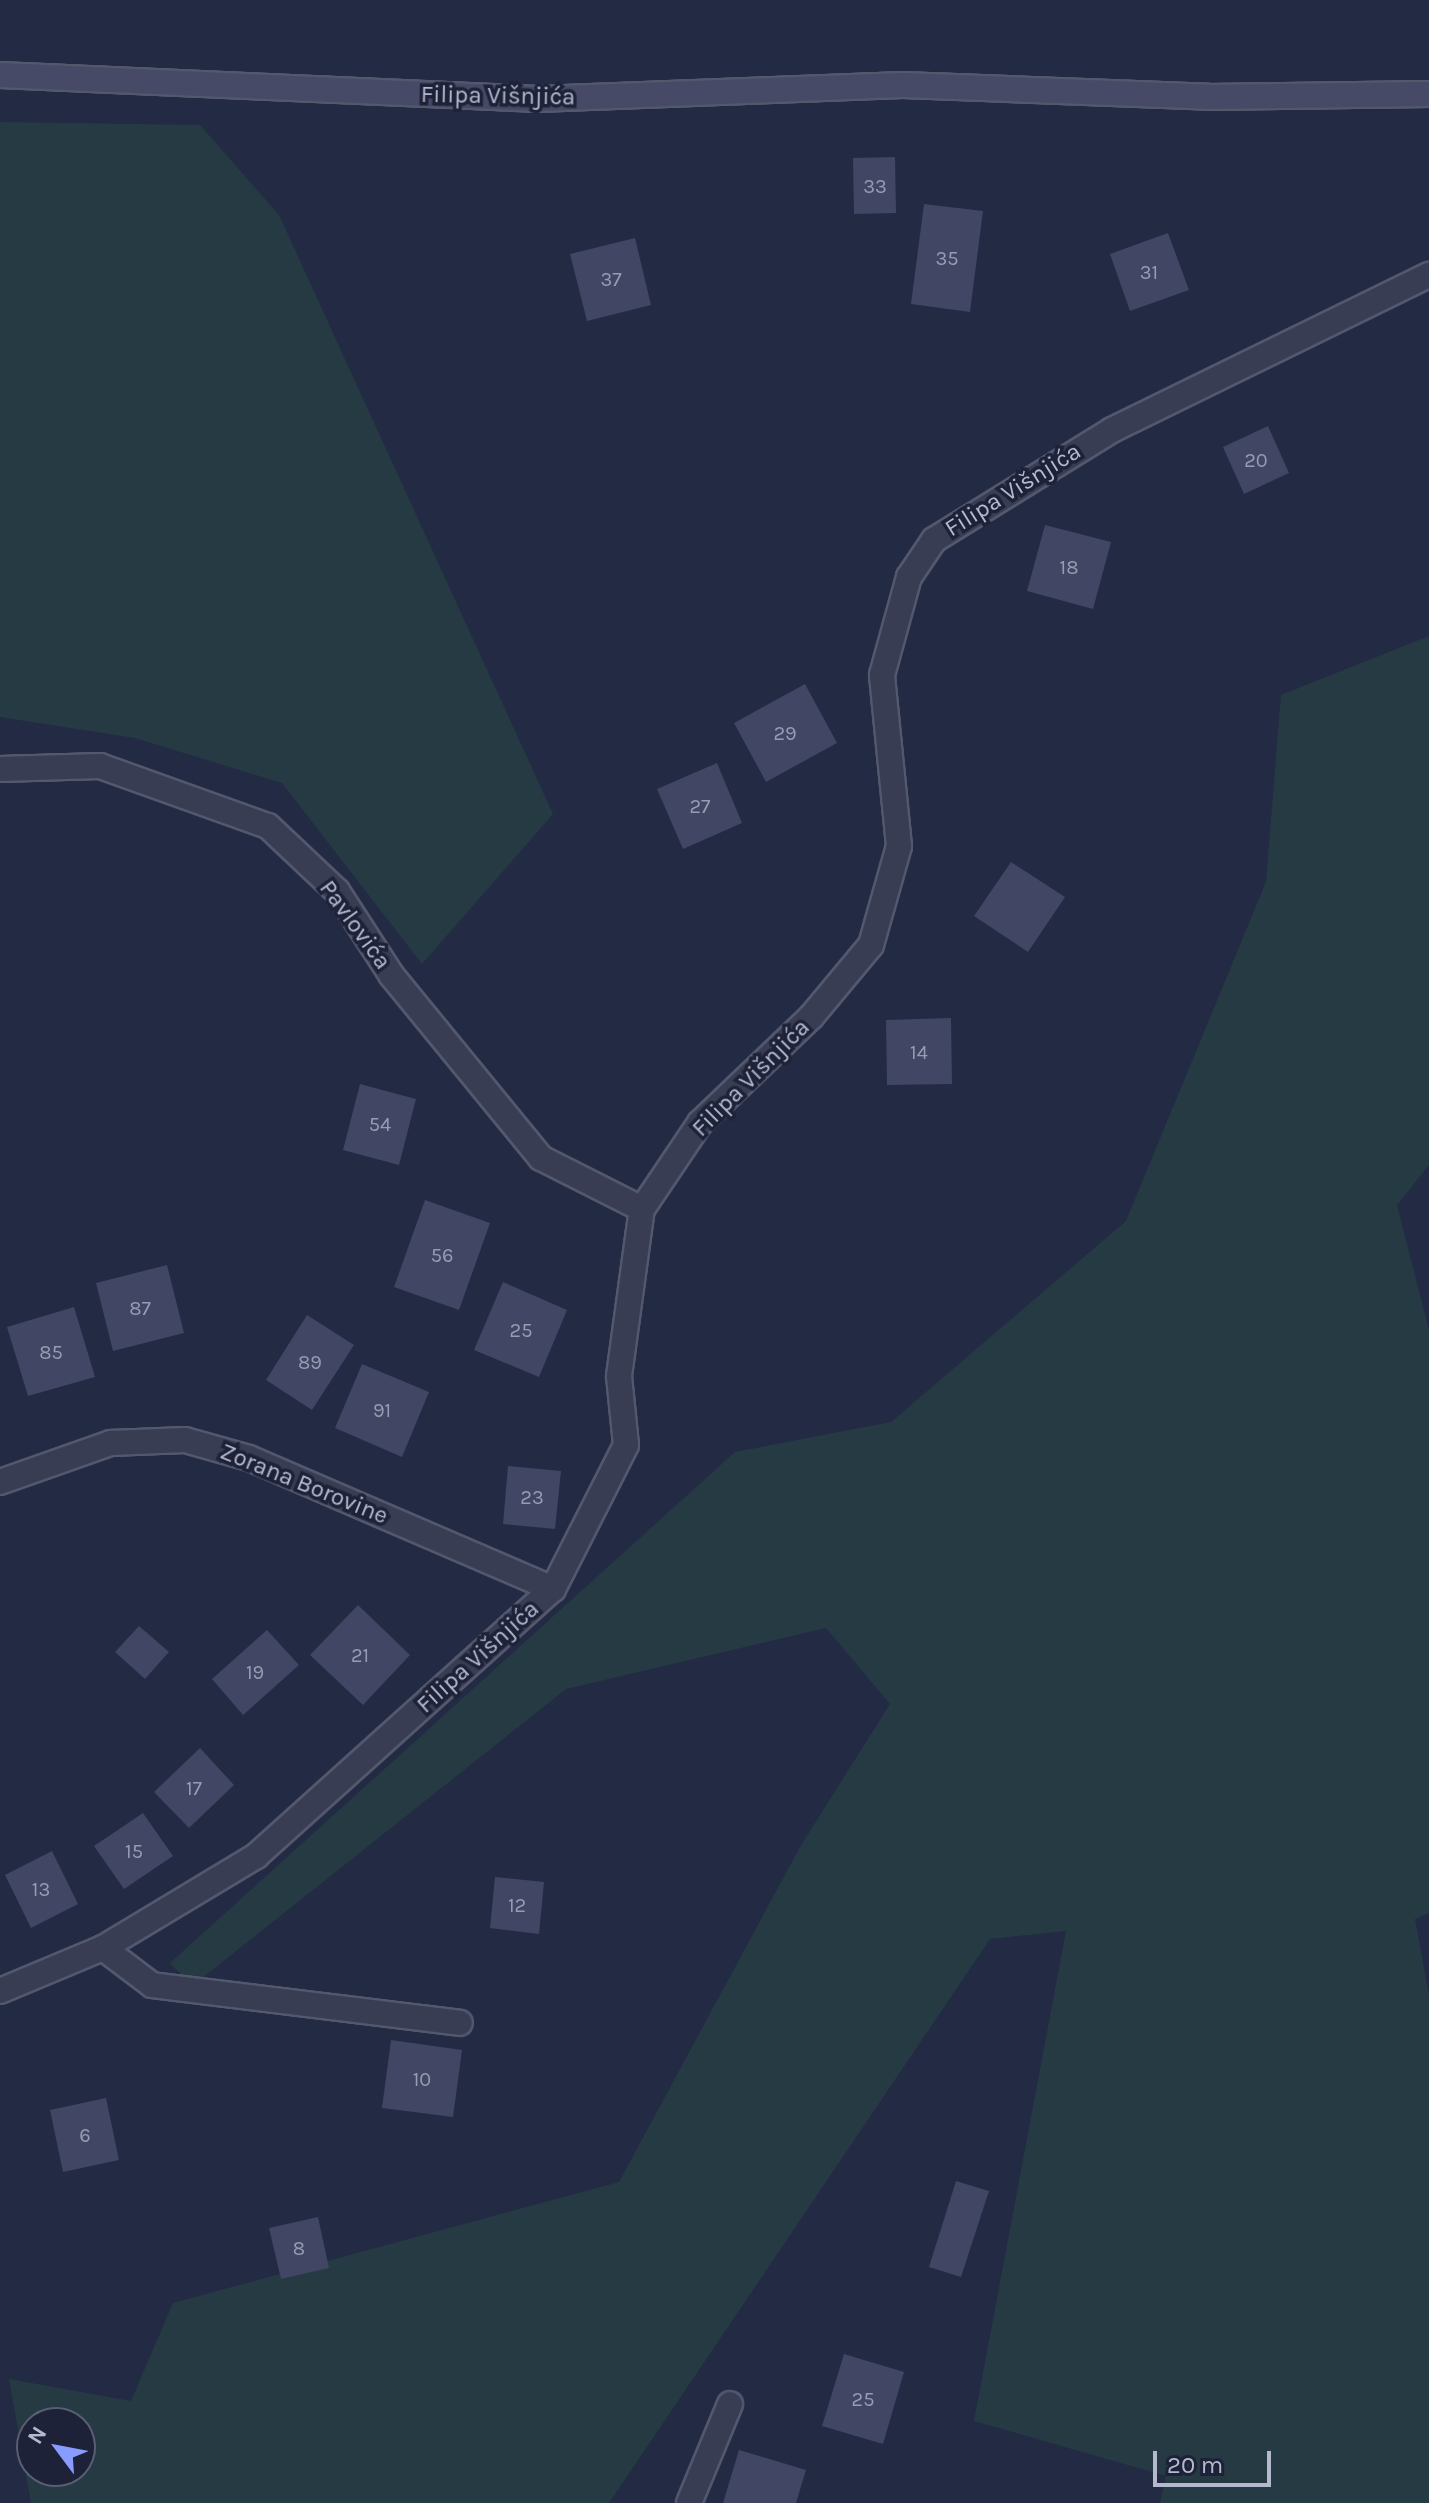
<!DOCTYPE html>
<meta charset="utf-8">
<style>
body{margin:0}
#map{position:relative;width:1429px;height:2503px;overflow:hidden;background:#232a44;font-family:Karla,sans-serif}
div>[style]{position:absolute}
.green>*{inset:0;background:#263a44}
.building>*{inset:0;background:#404664}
.roads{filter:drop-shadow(2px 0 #53586d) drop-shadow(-2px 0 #53586d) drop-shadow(0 2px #53586d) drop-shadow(0 -2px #53586d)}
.street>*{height:24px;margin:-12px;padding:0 12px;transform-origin:12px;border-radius:12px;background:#383d53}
.secondary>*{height:24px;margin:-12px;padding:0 12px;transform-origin:12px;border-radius:12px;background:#464a66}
span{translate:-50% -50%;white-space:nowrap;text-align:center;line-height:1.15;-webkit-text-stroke:7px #1d2238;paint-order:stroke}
.number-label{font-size:20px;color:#989cb3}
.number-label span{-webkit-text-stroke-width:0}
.street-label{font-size:24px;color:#b5b9cd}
.north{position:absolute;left:16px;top:2407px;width:80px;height:80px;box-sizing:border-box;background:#1d2238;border:2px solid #5a5e74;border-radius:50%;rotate:302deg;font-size:22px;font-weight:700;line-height:32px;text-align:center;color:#b5b9cd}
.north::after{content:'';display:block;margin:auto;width:28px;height:36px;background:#889bff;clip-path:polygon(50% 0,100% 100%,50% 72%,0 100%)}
.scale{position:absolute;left:1153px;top:2451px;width:118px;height:36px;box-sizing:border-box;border:4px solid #b5b9cd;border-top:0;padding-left:10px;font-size:24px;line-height:28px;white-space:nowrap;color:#b5b9cd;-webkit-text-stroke:6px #1d2238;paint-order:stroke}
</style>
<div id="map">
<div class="green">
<div style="clip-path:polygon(0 122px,200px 125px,279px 215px,553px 814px,422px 964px,282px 783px,135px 738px,0 717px)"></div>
<div style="clip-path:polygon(evenodd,1429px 636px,1429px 1165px,1397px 1205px,1429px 1330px,1429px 1913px,1415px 1919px,1429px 1995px,1429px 2503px,1160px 2503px,1166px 2476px,974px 2421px,1066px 1931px,990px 1939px,609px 2503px,31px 2503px,9px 2379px,131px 2401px,173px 2303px,619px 2182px,800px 1847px,890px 1704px,826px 1628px,566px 1689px,192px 1986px,170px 1963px,735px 1452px,891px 1422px,1126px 1221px,1266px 882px,1281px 695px,1429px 636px,32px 2423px,80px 2423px,80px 2471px,32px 2471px,32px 2423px)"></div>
</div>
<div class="building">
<div style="clip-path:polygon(895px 157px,896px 213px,854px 214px,853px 158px)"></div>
<div style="clip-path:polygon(924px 204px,983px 211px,970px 312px,911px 304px)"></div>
<div style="clip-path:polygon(1168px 233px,1189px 290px,1130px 311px,1110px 254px)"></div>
<div style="clip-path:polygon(635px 238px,651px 305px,587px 321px,570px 254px)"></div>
<div style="clip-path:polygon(1268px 426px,1289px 473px,1244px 494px,1223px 447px)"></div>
<div style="clip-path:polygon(1045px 525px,1111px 542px,1093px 609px,1027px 591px)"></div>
<div style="clip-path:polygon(805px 684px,837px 743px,766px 782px,734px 723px)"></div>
<div style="clip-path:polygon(717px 763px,742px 823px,683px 849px,657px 789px)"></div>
<div style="clip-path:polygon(1011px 862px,1065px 897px,1028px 952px,974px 916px)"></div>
<div style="clip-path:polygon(951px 1018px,952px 1084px,887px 1085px,886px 1020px)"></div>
<div style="clip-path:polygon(360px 1084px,416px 1099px,399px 1165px,343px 1150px)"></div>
<div style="clip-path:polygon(425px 1200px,490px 1223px,459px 1310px,394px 1287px)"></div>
<div style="clip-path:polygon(167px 1265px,184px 1333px,113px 1351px,96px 1283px)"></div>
<div style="clip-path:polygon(503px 1282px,567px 1310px,539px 1377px,474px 1350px)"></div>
<div style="clip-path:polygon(74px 1307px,95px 1377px,28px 1396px,7px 1327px)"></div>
<div style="clip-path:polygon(307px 1315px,354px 1345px,312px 1410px,266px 1380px)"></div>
<div style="clip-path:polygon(362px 1364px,429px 1392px,402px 1457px,335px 1428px)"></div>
<div style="clip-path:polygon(508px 1466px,561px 1471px,555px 1529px,503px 1524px)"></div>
<div style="clip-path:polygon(358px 1605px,410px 1655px,363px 1705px,310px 1655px)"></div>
<div style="clip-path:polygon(139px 1626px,169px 1652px,145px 1679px,115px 1652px)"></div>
<div style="clip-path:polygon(267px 1630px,299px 1665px,243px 1715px,212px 1679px)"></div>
<div style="clip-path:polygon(200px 1748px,234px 1785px,189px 1828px,154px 1792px)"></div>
<div style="clip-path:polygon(143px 1813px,173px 1856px,124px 1889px,94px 1846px)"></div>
<div style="clip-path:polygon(52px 1851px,78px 1904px,31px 1928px,5px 1875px)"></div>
<div style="clip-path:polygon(495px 1877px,544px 1882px,539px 1934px,490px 1928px)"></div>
<div style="clip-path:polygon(391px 2040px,462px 2050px,453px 2117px,382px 2108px)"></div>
<div style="clip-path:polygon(106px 2098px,119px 2160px,63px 2172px,50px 2110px)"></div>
<div style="clip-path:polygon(956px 2181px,989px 2191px,961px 2277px,929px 2267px)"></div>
<div style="clip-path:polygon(318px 2217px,329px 2268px,281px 2279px,269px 2228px)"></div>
<div style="clip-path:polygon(844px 2354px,904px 2372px,883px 2444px,822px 2426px)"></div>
<div style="clip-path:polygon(739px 2450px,806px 2470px,796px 2503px,723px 2503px)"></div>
</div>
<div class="roads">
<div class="street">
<div style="left:0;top:769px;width:100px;rotate:-1.7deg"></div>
<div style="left:100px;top:766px;width:178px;rotate:19.7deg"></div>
<div style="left:268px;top:826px;width:95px;rotate:43.3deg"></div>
<div style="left:337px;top:891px;width:101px;rotate:57.1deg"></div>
<div style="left:392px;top:976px;width:235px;rotate:50.7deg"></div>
<div style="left:541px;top:1158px;width:113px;rotate:26.8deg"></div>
<div style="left:0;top:1482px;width:118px;rotate:-19.4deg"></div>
<div style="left:111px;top:1443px;width:74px;rotate:-2.3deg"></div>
<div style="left:185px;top:1440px;width:66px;rotate:15.7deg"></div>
<div style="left:249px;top:1458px;width:331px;rotate:23.3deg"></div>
<div style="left:103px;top:1948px;width:61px;rotate:37.1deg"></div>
<div style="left:152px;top:1985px;width:310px;rotate:7deg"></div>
<div style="left:0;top:1991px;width:112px;rotate:-22.7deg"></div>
<div style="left:103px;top:1948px;width:179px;rotate:-31deg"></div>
<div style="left:256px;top:1856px;width:399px;rotate:-42deg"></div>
<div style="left:553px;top:1589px;width:161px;rotate:-63.1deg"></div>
<div style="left:626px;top:1445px;width:69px;rotate:-95.8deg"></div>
<div style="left:619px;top:1376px;width:169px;rotate:-82.2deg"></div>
<div style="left:642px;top:1209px;width:104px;rotate:-56deg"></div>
<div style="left:700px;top:1123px;width:153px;rotate:-43.7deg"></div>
<div style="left:811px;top:1017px;width:94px;rotate:-50.2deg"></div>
<div style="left:871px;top:945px;width:103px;rotate:-74.2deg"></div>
<div style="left:899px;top:846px;width:172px;rotate:-95.7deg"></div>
<div style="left:882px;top:675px;width:102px;rotate:-74.6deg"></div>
<div style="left:909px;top:577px;width:45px;rotate:-56deg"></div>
<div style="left:934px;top:540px;width:209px;rotate:-31.7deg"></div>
<div style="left:1112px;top:430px;width:353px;rotate:-26.1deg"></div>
<div style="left:689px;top:2503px;width:107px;rotate:-67.5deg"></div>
</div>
<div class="secondary">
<div style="left:0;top:75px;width:539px;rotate:2.55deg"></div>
<div style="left:538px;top:99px;width:365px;rotate:-2.2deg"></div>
<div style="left:903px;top:85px;width:306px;rotate:2.2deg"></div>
<div style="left:1209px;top:97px;width:220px;rotate:-0.8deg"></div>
</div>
</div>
<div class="number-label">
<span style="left:875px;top:186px">33</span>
<span style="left:947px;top:258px">35</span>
<span style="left:1149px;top:272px">31</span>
<span style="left:611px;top:279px">37</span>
<span style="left:1256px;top:460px">20</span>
<span style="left:1069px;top:567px">18</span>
<span style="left:785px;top:733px">29</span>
<span style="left:700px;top:806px">27</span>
<span style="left:919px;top:1052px">14</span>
<span style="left:380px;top:1124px">54</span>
<span style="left:442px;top:1255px">56</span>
<span style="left:140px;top:1308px">87</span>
<span style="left:521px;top:1330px">25</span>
<span style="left:51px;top:1352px">85</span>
<span style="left:310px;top:1362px">89</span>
<span style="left:382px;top:1410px">91</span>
<span style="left:532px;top:1497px">23</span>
<span style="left:360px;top:1655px">21</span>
<span style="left:255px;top:1672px">19</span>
<span style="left:194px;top:1788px">17</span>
<span style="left:134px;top:1851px">15</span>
<span style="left:41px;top:1889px">13</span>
<span style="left:517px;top:1905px">12</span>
<span style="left:422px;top:2079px">10</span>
<span style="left:85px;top:2135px">6</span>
<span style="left:299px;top:2248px">8</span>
<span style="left:863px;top:2399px">25</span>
</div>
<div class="street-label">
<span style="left:498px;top:96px;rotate:1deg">Filipa Višnjića</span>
<span style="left:1013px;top:490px;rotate:-32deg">Filipa Višnjića</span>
<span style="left:355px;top:925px;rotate:54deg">Pavlovića</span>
<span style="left:751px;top:1078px;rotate:-45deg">Filipa Višnjića</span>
<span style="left:304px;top:1484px;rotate:22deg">Zorana Borovine</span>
<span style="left:478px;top:1657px;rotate:-42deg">Filipa Višnjića</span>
</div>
<div class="north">N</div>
<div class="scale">20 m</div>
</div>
